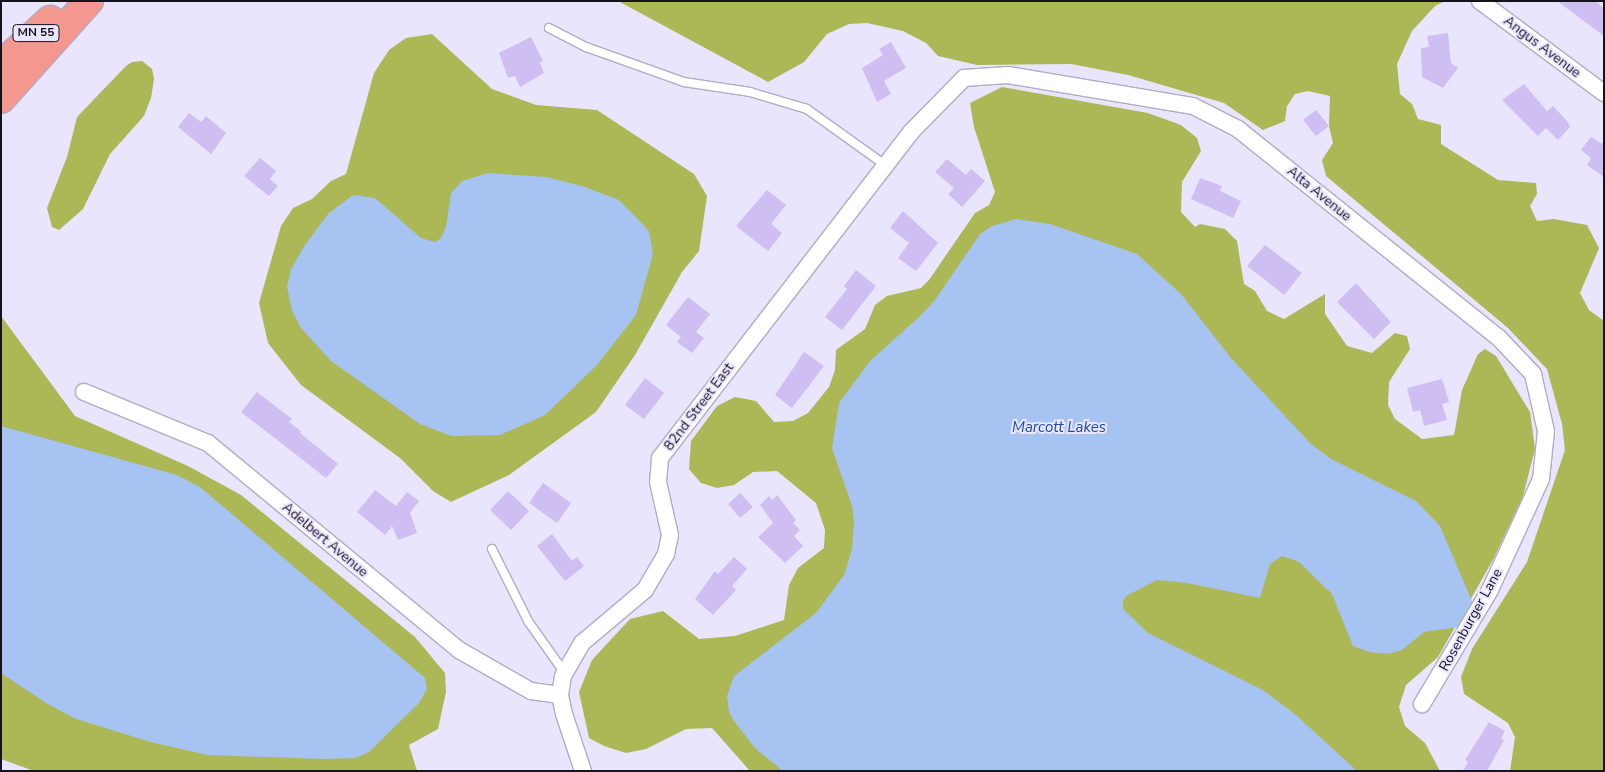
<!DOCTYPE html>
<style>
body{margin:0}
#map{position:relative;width:1605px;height:772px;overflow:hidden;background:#eae5fe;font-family:"Nunito Sans",sans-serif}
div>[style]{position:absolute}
.forest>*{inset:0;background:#acb755}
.water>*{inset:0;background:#a6c3f2}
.building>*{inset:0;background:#cfbef2}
.roads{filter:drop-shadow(1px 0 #b0acc3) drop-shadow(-1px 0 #b0acc3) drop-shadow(0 1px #b0acc3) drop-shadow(0 -1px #b0acc3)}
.lane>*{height:8px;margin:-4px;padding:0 4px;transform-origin:4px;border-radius:4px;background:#fff}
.street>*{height:16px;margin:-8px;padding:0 8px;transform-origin:8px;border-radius:8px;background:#fff}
.highway>*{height:28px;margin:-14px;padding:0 14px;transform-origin:14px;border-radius:14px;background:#f4978f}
span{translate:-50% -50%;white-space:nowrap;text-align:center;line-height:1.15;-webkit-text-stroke:4px #eae5fe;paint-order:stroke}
.shield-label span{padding:1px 4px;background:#eae5fe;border:1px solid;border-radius:4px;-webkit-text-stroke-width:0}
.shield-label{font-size:12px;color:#15131b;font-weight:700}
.street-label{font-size:14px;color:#15131b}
.water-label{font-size:15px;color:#194ea6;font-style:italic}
.frame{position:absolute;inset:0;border:2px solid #15131b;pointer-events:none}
</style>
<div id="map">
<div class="forest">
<div style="clip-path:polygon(618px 1px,1445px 1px,1435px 6px,1412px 31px,1397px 64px,1400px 94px,1412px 104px,1418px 119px,1441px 125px,1441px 144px,1498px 180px,1536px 183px,1537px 194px,1530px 206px,1537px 221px,1554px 219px,1587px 225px,1599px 248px,1580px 293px,1589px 310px,1604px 321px,1604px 771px,1510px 771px,1515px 737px,1508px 723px,1464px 694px,1461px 677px,1472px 649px,1527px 562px,1565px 450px,1562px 424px,1547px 369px,1508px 328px,1326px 176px,1322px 160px,1333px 143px,1329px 126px,1330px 96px,1308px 91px,1295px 94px,1287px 106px,1285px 121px,1263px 130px,1224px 103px,1128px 75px,1071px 64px,977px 65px,938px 56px,926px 43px,903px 31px,867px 23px,849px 24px,827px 34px,804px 62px,768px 82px)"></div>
<div style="clip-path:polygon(432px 34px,492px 89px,536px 105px,597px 110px,694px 174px,707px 196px,699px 251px,682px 272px,635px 355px,596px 412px,509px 475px,451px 502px,433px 491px,400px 458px,301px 385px,268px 343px,259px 303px,281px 226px,293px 208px,312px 199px,331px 181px,346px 174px,374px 73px,389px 50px,406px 38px)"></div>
<div style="clip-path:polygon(142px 61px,152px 69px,154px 79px,151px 98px,144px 116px,110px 154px,83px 209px,59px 230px,52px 227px,47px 208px,67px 157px,77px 117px,126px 66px,132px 62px)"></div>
<div style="clip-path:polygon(1002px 87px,1148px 113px,1181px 125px,1197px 138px,1201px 151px,1182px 182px,1181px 212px,1195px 227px,1200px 224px,1225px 229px,1237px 241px,1244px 284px,1255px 291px,1267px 311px,1284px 319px,1325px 294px,1325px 314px,1347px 346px,1372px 353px,1395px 333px,1407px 336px,1410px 349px,1389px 382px,1388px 405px,1395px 419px,1422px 439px,1454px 435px,1462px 390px,1478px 354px,1485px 349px,1496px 356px,1530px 412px,1535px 449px,1523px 496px,1494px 558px,1438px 657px,1406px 685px,1399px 707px,1405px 726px,1425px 743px,1440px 771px,750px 771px,712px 728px,686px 729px,646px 749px,626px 753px,604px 746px,589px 738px,579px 692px,592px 660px,630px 619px,663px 611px,699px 639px,735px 636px,784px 620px,789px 585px,798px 568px,824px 548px,825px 530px,816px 503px,777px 471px,753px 472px,734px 485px,717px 488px,701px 483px,689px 469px,691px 441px,717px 406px,735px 397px,756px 401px,774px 422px,793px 421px,808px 413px,829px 387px,835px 370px,836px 350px,865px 329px,875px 305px,887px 296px,921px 288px,929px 280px,975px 213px,989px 205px,995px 192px,974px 127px,970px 103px)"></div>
<div style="clip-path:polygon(1px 316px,75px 416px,188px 466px,241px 495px,415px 637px,445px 673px,446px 692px,438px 729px,409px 745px,417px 771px,34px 771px,1px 759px)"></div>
</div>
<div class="water">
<div style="clip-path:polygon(488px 173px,546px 177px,582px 186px,619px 200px,649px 231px,653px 254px,636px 315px,597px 365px,545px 415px,500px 435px,451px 436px,420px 424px,331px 361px,301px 328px,292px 311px,287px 287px,291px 269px,305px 245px,328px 214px,353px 195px,375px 198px,421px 238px,435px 242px,441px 238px,446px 227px,451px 193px,462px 181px)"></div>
<div style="clip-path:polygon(1016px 219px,1050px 224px,1137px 254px,1181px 294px,1231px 358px,1310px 443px,1331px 459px,1416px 501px,1440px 526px,1474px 606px,1466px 626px,1424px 632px,1402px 650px,1388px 654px,1369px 652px,1353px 646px,1332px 594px,1299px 562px,1282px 556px,1270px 564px,1260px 598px,1187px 583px,1157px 580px,1126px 596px,1123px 602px,1123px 609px,1148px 633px,1263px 690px,1296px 715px,1357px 771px,783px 771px,755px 748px,734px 721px,729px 712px,727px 696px,734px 676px,816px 613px,844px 575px,852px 549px,854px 521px,852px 506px,832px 448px,839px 403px,870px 361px,919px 317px,935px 300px,980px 234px,992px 226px)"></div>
<div style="clip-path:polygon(1px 426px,177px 475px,200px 487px,425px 678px,427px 689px,419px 703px,369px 752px,356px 758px,323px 759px,208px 755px,154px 743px,76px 719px,46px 703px,1px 673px)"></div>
</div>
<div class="building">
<div style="clip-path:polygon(1557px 1px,1595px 1px,1604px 8px,1604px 36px)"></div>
<div style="clip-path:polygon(1448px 33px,1451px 63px,1458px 68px,1443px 88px,1422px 77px,1421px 48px,1429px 47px,1427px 36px)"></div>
<div style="clip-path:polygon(531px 37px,543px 61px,540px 62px,544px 73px,520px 87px,515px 76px,508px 78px,499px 53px)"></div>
<div style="clip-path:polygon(891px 42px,906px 68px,884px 81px,891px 94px,877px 102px,862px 68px,883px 55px,879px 49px)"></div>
<div style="clip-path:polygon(1524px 84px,1547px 111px,1553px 106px,1567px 121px,1570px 127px,1558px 140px,1546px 128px,1538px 136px,1502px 100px)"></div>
<div style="clip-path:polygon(1316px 110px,1329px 126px,1316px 136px,1303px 120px)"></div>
<div style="clip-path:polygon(189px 113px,201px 122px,206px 116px,226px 133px,211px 154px,178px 127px)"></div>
<div style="clip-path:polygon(1591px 137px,1602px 144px,1604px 142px,1604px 177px,1587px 165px,1591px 158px,1581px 150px)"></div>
<div style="clip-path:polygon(260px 158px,276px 171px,270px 179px,278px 186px,269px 196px,244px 176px)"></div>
<div style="clip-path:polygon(947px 159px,966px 175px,971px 169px,985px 181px,962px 207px,948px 194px,954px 188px,935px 172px)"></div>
<div style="clip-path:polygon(1200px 178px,1222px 186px,1220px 191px,1241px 201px,1233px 218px,1191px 199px)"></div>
<div style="clip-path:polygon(767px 190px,786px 205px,771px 224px,782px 233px,768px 251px,736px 226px)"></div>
<div style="clip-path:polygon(903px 211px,938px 243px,916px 271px,898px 258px,909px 243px,890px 228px)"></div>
<div style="clip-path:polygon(1265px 245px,1302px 273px,1284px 295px,1247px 266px)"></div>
<div style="clip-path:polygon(856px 270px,876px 286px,842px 330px,825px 317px,847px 289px,844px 286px)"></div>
<div style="clip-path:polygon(1356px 283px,1391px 322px,1374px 339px,1337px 302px)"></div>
<div style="clip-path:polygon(688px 297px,710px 314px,696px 332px,704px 338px,692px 353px,677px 342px,681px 337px,666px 325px)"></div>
<div style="clip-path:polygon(804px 352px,824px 366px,792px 408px,775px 395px)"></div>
<div style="clip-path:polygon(645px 378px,664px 393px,644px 419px,625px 405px)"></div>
<div style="clip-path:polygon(1442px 379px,1449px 402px,1442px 404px,1447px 420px,1424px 426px,1420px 410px,1413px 412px,1407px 388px)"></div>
<div style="clip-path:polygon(257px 392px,292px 419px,289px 422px,301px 431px,300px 433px,338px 464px,326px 478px,241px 412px)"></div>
<div style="clip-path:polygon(543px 483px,571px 503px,557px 523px,529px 503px)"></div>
<div style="clip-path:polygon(375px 490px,396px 506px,407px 492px,419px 501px,410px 513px,417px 533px,398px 540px,392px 526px,385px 535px,357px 512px)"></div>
<div style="clip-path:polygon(508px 491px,529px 511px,511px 530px,490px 510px)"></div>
<div style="clip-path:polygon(740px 493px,753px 507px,740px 518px,728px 504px)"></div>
<div style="clip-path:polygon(777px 495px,796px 520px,793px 523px,800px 530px,794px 536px,803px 546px,785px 563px,758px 537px,773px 523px,760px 505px,769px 496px,772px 500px)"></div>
<div style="clip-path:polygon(552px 534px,572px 561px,577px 557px,584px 566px,565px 581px,537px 546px)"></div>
<div style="clip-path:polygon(734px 557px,747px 569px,732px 586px,736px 590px,713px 615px,695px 599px,715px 571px,718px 574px)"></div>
<div style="clip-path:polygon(1489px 722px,1505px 731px,1501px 738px,1504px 740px,1487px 771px,1463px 771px,1468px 762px,1465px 760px)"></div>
</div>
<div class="roads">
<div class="lane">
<div style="left:549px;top:28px;width:42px;rotate:27.2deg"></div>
<div style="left:586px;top:47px;width:104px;rotate:19.7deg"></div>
<div style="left:684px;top:82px;width:67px;rotate:8.6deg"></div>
<div style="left:750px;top:92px;width:59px;rotate:16.6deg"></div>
<div style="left:807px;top:109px;width:96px;rotate:35.7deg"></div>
<div style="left:492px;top:549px;width:80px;rotate:63.4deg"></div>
<div style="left:528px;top:621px;width:62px;rotate:54.8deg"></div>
</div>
<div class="street">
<div style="left:1480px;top:1px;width:154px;rotate:36.6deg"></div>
<div style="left:84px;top:392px;width:134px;rotate:22.4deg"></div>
<div style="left:208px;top:443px;width:325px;rotate:39.5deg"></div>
<div style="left:459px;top:650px;width:83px;rotate:29.7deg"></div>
<div style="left:531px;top:691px;width:29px;rotate:8deg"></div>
<div style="left:583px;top:771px;width:60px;rotate:-108.4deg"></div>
<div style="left:564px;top:714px;width:19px;rotate:-102deg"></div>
<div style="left:560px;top:695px;width:19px;rotate:-81deg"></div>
<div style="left:563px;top:676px;width:38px;rotate:-60deg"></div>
<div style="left:582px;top:643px;width:82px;rotate:-40.1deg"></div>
<div style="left:645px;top:590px;width:42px;rotate:-59.7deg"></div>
<div style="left:666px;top:554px;width:19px;rotate:-78deg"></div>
<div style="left:670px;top:535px;width:54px;rotate:-102.8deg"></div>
<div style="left:658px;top:482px;width:24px;rotate:-85deg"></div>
<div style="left:660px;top:458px;width:411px;rotate:-52.4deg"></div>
<div style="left:911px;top:132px;width:76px;rotate:-45.5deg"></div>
<div style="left:964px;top:78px;width:44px;rotate:-3.9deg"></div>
<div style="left:1008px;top:75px;width:188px;rotate:9.5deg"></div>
<div style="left:1193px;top:106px;width:51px;rotate:27.1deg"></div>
<div style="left:1238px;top:129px;width:333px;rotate:38.7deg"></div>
<div style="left:1498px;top:337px;width:51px;rotate:46.6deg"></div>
<div style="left:1533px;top:374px;width:58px;rotate:77.2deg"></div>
<div style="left:1546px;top:431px;width:48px;rotate:95.9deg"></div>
<div style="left:1541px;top:479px;width:122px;rotate:114.7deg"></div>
<div style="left:1490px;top:590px;width:133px;rotate:120.8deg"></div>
</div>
<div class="highway">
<div style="left:1px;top:65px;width:67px;rotate:-42.6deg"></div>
<div style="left:1px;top:99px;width:132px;rotate:-48.1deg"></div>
</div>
</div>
<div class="shield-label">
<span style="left:36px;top:33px">MN 55</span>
</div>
<div class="street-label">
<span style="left:1542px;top:47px;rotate:37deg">Angus Avenue</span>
<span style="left:1319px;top:194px;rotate:39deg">Alta Avenue</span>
<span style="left:699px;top:407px;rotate:-53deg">82nd Street East</span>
<span style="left:325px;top:540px;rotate:40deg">Adelbert Avenue</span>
<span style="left:1471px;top:620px;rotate:-61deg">Rosenburger Lane</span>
</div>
<div class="water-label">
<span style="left:1059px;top:428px">Marcott Lakes</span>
</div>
<div class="frame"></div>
</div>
